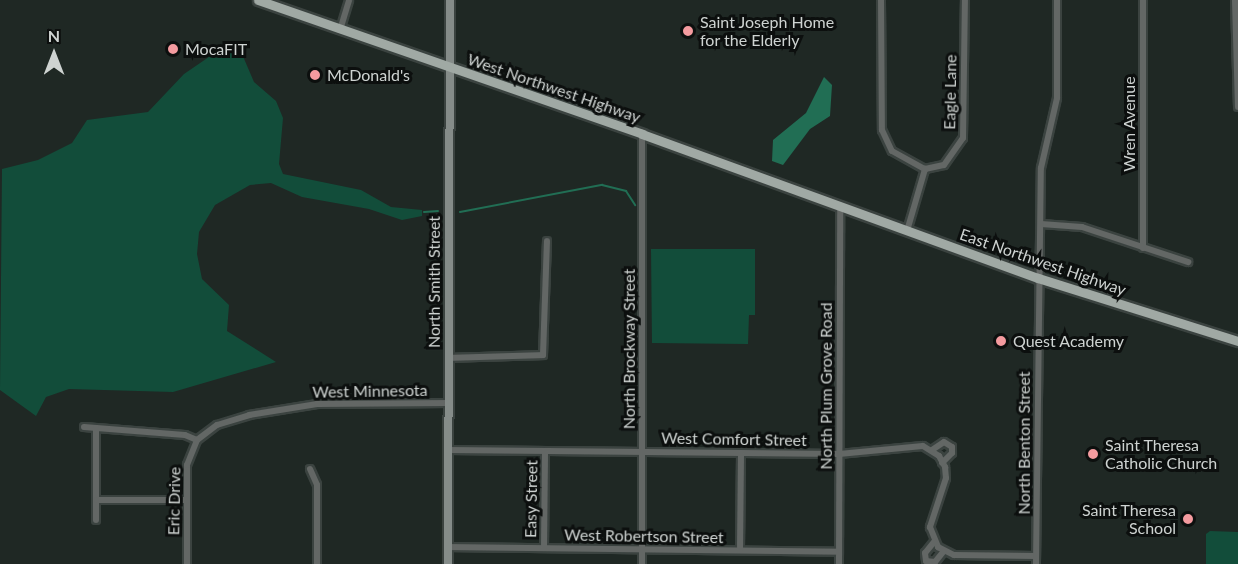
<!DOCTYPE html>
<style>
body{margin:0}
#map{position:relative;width:1238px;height:564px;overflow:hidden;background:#1f2824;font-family:Lato,sans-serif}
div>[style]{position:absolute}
.green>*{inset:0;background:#124d3a}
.water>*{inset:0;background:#216e54}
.stream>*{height:2px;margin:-1px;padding:0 1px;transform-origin:1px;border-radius:1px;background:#216e54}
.roads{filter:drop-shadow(2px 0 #3b4340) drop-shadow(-2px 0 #3b4340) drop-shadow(0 2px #3b4340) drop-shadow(0 -2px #3b4340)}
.street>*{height:6px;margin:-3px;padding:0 3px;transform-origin:3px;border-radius:3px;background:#636765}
.secondary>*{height:8px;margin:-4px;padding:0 4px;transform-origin:4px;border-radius:4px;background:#858c89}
.primary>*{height:9px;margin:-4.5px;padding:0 4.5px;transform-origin:4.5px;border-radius:4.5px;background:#a0a9a4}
.dots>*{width:16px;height:16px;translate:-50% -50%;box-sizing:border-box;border:3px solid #0c0f0e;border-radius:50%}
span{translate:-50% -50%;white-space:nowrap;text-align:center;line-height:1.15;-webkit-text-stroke:6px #0c0f0e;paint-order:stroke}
.poi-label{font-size:16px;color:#ced3d1}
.left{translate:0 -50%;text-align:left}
.right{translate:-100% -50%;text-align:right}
.street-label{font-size:16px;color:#ced3d1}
.north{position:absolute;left:24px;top:24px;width:60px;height:60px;-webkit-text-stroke:4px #0c0f0e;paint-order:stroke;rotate:0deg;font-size:16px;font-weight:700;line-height:24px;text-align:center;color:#ced3d1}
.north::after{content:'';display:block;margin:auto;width:21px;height:27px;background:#ced3d1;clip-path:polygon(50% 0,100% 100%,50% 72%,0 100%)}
</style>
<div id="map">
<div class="green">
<div style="clip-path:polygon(225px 46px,239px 47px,254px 82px,276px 101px,283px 118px,279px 164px,283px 174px,361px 190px,391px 207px,422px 210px,422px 216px,402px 220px,369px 209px,302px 197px,271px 183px,250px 185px,215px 205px,199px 232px,197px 254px,202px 279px,229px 305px,227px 331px,276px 362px,173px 392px,69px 389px,46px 397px,36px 416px,0 390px,2px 169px,38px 160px,72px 143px,87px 120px,148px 112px,184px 74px)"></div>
<div style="clip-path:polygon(651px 249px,755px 249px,755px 315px,749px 315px,748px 344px,652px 343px)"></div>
<div style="clip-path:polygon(1210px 531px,1238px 532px,1238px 564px,1206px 564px,1206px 534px)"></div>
</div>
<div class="water">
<div style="clip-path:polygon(824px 77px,832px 85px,830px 116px,810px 129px,783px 165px,772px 161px,773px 140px,806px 113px)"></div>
</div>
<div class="stream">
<div style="left:424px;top:212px;width:14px;rotate:-4deg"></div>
<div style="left:460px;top:212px;width:145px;rotate:-10.8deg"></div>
<div style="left:602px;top:185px;width:25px;rotate:14deg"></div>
<div style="left:626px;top:191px;width:17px;rotate:57deg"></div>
</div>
<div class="roads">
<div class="street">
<div style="left:881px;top:0;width:130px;rotate:89.6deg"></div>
<div style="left:882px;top:130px;width:23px;rotate:65deg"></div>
<div style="left:892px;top:151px;width:38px;rotate:29deg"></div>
<div style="left:1143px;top:0;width:248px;rotate:90deg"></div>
<div style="left:1235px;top:0;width:107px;rotate:88.4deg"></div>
<div style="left:340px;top:30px;width:31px;rotate:-73deg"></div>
<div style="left:1041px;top:224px;width:41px;rotate:4.2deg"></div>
<div style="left:1082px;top:227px;width:112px;rotate:18.3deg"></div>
<div style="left:907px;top:231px;width:65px;rotate:-73.8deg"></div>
<div style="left:925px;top:169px;width:19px;rotate:-12deg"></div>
<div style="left:944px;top:165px;width:33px;rotate:-55deg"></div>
<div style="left:963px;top:138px;width:138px;rotate:-89.2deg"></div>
<div style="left:449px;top:358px;width:94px;rotate:-1.8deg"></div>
<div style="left:543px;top:355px;width:114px;rotate:-88deg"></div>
<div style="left:84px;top:427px;width:101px;rotate:4.5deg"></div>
<div style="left:185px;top:435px;width:13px;rotate:23deg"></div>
<div style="left:197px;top:440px;width:25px;rotate:-37deg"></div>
<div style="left:217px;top:425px;width:34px;rotate:-17deg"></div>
<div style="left:249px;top:415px;width:69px;rotate:-9.2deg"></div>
<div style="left:317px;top:404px;width:132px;rotate:-0.4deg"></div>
<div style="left:96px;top:428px;width:92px;rotate:90deg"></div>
<div style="left:449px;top:450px;width:390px;rotate:0.6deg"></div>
<div style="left:839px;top:454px;width:84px;rotate:-5.4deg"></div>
<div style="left:923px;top:446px;width:19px;rotate:32deg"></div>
<div style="left:939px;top:456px;width:13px;rotate:61deg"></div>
<div style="left:945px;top:467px;width:11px;rotate:85deg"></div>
<div style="left:946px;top:478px;width:52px;rotate:108.1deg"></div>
<div style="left:930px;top:527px;width:22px;rotate:68deg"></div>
<div style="left:938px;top:547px;width:18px;rotate:27deg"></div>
<div style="left:954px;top:555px;width:82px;rotate:0.7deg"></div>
<div style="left:932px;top:450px;width:14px;rotate:-34deg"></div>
<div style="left:944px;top:442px;width:9px;rotate:32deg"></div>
<div style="left:952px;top:447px;width:6px;rotate:90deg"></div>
<div style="left:952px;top:453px;width:14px;rotate:135deg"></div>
<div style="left:310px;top:469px;width:17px;rotate:66deg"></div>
<div style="left:317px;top:485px;width:79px;rotate:90deg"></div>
<div style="left:97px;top:500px;width:90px"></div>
<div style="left:934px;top:542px;width:14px;rotate:129deg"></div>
<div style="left:925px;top:553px;width:8px;rotate:83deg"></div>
<div style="left:926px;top:561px;width:9px;rotate:6deg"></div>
<div style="left:935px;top:562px;width:13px;rotate:-51deg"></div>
<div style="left:448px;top:547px;width:391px;rotate:0.7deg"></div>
<div style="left:544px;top:548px;width:97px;rotate:-89.4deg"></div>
<div style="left:740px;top:550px;width:97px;rotate:-89.4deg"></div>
<div style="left:187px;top:564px;width:99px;rotate:-90deg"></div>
<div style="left:187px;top:465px;width:27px;rotate:-68deg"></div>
<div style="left:642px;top:564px;width:430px;rotate:-90deg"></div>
<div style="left:839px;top:564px;width:357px;rotate:-89.8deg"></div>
<div style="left:1036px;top:564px;width:396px;rotate:-89.3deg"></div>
<div style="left:1041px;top:168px;width:72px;rotate:-77.1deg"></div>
<div style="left:1057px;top:98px;width:98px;rotate:-90deg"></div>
</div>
<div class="secondary">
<div style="left:448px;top:564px;width:564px;rotate:-89.8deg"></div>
</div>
<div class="primary">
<div style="left:258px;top:0;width:407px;rotate:19.2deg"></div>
<div style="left:642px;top:134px;width:421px;rotate:20deg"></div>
<div style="left:1038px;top:278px;width:210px;rotate:17.5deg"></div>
</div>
</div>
<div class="dots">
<div style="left:688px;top:31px;background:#f49b9f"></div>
<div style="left:173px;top:49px;background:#f49b9f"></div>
<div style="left:315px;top:75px;background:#f49b9f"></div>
<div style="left:1001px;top:341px;background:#f49b9f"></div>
<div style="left:1093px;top:454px;background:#f49b9f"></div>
<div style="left:1188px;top:519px;background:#f49b9f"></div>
</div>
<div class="poi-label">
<span class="left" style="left:700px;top:31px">Saint Joseph Home<br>for the Elderly</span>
<span class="left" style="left:185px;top:49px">MocaFIT</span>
<span class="left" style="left:327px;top:75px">McDonald's</span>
<span class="left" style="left:1013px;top:341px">Quest Academy</span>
<span class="left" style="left:1105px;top:454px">Saint Theresa<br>Catholic Church</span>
<span class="right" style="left:1176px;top:519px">Saint Theresa<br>School</span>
</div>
<div class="street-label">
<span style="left:554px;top:88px;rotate:19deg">West Northwest Highway</span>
<span style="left:950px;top:92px;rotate:-89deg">Eagle Lane</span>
<span style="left:1129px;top:124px;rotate:-90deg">Wren Avenue</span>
<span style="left:1043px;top:262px;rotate:19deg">East Northwest Highway</span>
<span style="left:434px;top:282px;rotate:-90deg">North Smith Street</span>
<span style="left:629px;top:349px;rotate:-90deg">North Brockway Street</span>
<span style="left:826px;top:386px;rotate:-90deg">North Plum Grove Road</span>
<span style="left:370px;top:391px;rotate:-1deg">West Minnesota</span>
<span style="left:734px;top:439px;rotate:1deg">West Comfort Street</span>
<span style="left:1024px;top:443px;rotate:-90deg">North Benton Street</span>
<span style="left:531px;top:499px;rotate:-89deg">Easy Street</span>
<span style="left:174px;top:501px;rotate:-89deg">Eric Drive</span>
<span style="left:644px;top:536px;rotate:1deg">West Robertson Street</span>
</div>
<div class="north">N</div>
</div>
